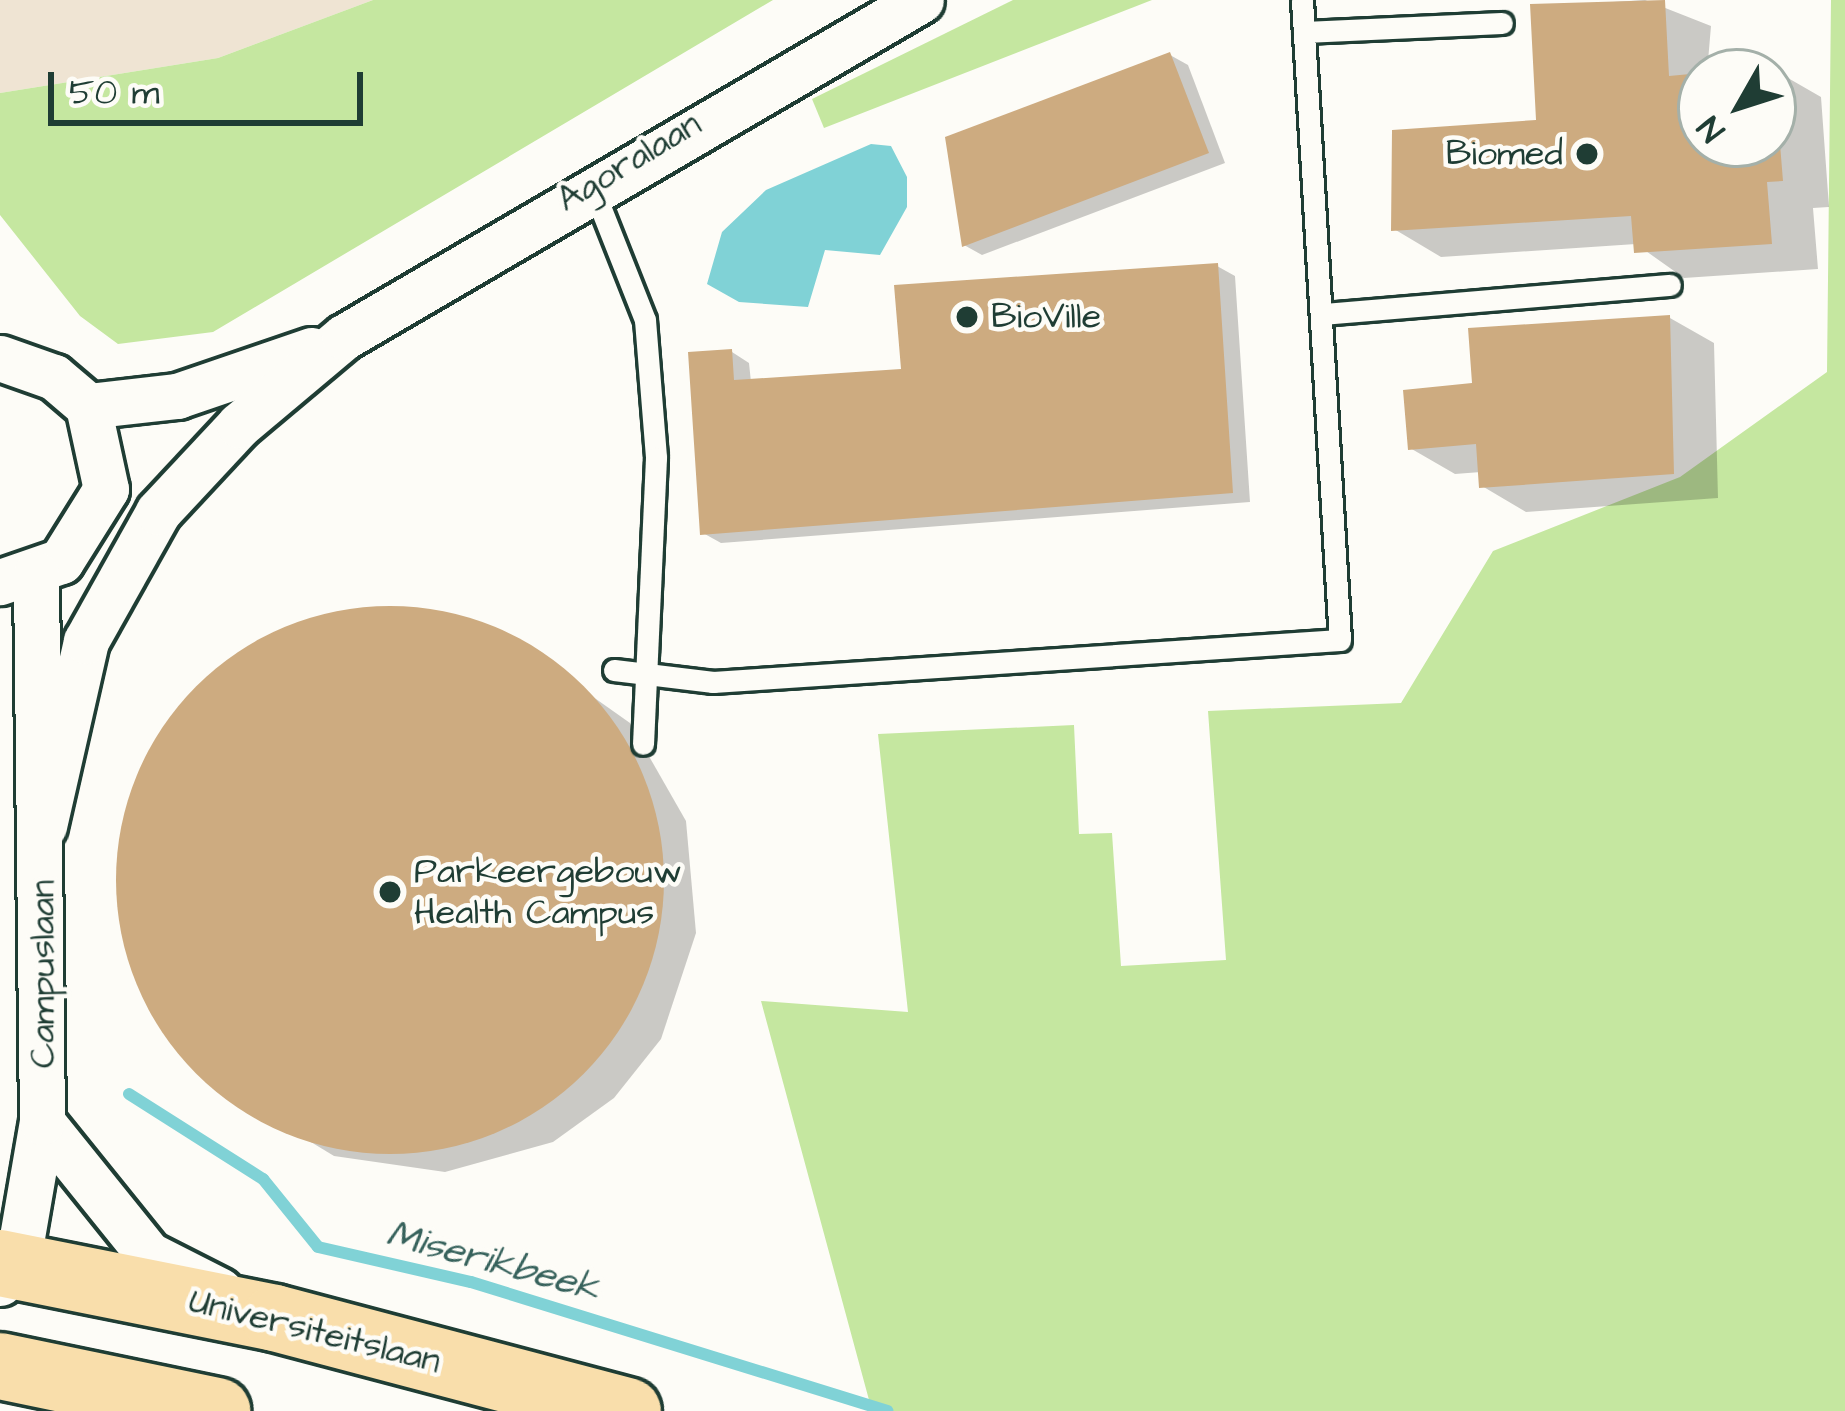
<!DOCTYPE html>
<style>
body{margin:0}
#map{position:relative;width:1845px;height:1411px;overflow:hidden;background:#fdfcf7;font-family:"Architects Daughter",sans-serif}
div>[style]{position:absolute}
.built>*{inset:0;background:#efe4d3}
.green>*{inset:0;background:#c5e7a0}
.water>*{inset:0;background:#80d2d6}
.shadow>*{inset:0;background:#0003}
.stream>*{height:12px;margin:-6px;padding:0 6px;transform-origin:6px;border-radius:6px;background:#80d2d6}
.building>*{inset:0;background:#cdab80}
.round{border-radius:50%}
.roads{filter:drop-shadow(3px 0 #1f3d34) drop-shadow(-3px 0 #1f3d34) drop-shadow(0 3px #1f3d34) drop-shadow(0 -3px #1f3d34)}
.lane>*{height:21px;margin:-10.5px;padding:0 10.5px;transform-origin:10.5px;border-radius:10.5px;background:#fdfcf7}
.street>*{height:45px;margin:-22.5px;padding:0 22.5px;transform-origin:22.5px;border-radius:22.5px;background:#fdfcf7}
.highway>*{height:66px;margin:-33px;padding:0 33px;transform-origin:33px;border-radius:33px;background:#f9deab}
.dots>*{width:33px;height:33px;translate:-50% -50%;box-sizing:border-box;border:6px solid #fdfcf7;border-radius:50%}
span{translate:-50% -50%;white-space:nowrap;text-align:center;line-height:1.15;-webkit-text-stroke:9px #fdfcf7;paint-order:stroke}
.poi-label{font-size:36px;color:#1f3d34}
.right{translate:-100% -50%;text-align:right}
.left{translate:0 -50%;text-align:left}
.street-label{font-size:36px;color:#1f3d34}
.water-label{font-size:39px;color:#37625c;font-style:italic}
.north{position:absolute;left:1677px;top:48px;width:120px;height:120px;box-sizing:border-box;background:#fdfcf7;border:3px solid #a4b0a9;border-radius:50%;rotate:231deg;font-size:33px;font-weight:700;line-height:48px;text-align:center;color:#1f3d34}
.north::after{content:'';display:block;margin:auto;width:42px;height:54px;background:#1f3d34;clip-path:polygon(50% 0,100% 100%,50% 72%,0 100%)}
.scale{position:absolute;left:48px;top:72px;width:315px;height:54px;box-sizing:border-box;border:6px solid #1f3d34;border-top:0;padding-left:15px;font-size:36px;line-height:42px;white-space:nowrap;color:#1f3d34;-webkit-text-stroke:9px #fdfcf7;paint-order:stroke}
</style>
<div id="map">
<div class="built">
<div style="clip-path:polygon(0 0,373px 0,218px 58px,0 93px)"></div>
</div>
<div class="green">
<div style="clip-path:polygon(373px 0,773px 0,213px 332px,118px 344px,80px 316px,0 215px,0 93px,218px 58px)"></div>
<div style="clip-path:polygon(1013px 0,1152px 0,824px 128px,812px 99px)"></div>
<div style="clip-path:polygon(1831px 0,1845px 0,1845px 1411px,872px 1411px,761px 1001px,908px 1012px,878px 734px,1074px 725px,1079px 834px,1112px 833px,1121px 966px,1226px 960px,1208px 711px,1401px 703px,1493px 551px,1680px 477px,1827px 372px)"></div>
</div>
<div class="water">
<div style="clip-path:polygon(871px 144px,891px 146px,907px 177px,907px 207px,880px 255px,825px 250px,808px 307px,739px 302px,707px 284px,722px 232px,766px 190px)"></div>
</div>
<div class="shadow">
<div style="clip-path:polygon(1645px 0,1711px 26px,1701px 144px,1773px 144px,1773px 72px,1749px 72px,1774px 70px,1821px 97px,1829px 207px,1813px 208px,1818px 269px,1684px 278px,1636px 244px,1441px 257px,1394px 229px,1539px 123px,1533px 7px)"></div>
<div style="clip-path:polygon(1170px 55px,1188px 65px,1225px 163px,982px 255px,964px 245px)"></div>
<div style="clip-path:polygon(1217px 266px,1235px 276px,1250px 502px,721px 543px,703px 533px,732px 352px,749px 363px,751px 382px,904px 372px)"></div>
<div style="clip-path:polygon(1670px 318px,1714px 343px,1718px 498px,1526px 512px,1482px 486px,1481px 472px,1455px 474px,1410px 448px,1475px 386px)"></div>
<div style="clip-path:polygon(395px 608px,504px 634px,630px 723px,686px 821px,696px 933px,661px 1039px,614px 1098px,553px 1142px,445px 1172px,334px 1156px,202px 1076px,139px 983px,118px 873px,142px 769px,202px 683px,291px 627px)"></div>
</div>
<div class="stream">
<div style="left:129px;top:1094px;width:159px;rotate:32.4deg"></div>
<div style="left:263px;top:1179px;width:87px;rotate:51deg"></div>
<div style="left:318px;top:1247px;width:157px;rotate:12.9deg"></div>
<div style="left:471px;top:1282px;width:436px;rotate:17.2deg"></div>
</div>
<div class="building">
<div style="clip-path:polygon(1665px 0,1669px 76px,1701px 73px,1701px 144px,1780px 144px,1783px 181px,1767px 182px,1772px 244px,1634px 253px,1631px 216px,1391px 231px,1392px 130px,1536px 120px,1530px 4px)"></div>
<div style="clip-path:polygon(1170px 52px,1209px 153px,962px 247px,945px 137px)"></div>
<div style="clip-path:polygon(1218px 263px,1233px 493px,700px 535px,688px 352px,732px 349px,734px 380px,901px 369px,894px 285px)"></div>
<div style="clip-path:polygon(1670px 315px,1674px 474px,1479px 488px,1476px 444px,1408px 450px,1403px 390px,1472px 383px,1468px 328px)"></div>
<div class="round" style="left:116px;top:606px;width:548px;height:548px"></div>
</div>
<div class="roads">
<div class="lane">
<div style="left:1304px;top:32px;width:198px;rotate:-2.6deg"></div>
<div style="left:592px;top:186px;width:144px;rotate:68.4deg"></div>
<div style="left:645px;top:320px;width:138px;rotate:85.4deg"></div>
<div style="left:656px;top:458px;width:286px;rotate:92.6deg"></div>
<div style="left:1323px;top:314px;width:348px;rotate:-4.8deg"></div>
<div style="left:614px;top:670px;width:100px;rotate:6.9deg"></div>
<div style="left:713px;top:682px;width:628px;rotate:-3.83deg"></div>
<div style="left:1340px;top:640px;width:641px;rotate:-93.4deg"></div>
</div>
<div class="street">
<div style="left:0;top:358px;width:57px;rotate:19.4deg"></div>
<div style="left:54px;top:377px;width:45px;rotate:40.5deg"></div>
<div style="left:88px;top:406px;width:85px;rotate:77.8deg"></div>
<div style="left:106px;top:489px;width:85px;rotate:122deg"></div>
<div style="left:61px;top:561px;width:65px;rotate:161deg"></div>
<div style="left:88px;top:406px;width:90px;rotate:-6.4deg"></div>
<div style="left:177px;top:396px;width:142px;rotate:-18.9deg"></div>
<div style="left:44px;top:826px;width:190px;rotate:-77.2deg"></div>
<div style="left:86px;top:641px;width:148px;rotate:-60.8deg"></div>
<div style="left:158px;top:512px;width:119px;rotate:-47deg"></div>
<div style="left:239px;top:425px;width:137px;rotate:-40deg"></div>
<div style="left:344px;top:337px;width:668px;rotate:-30.29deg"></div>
<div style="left:42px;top:1122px;width:169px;rotate:51.2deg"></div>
<div style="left:148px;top:1254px;width:80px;rotate:26.9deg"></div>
<div style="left:0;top:1283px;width:24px;rotate:-45deg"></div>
<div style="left:17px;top:1266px;width:146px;rotate:-80.2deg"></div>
<div style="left:42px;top:1122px;width:548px;rotate:-90.63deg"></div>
</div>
<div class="highway">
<div style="left:0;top:1263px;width:280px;rotate:11.3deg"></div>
<div style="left:275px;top:1318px;width:365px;rotate:14.8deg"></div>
<div style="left:0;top:1366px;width:222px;rotate:11.7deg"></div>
</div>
</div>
<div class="dots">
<div style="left:1587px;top:154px;background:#1f3d34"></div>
<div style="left:967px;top:317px;background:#1f3d34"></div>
<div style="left:390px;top:892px;background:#1f3d34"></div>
</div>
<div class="poi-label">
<span class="right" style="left:1563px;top:154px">Biomed</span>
<span class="left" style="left:991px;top:317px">BioVille</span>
<span class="left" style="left:414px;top:892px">Parkeergebouw<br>Health Campus</span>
</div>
<div class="street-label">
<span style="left:629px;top:162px;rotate:-31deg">Agoralaan</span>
<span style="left:43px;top:974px;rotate:-90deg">Campuslaan</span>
<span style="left:315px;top:1331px;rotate:14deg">Universiteitslaan</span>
</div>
<div class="water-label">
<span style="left:493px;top:1262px;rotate:15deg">Miserikbeek</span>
</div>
<div class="north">N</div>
<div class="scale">50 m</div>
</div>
